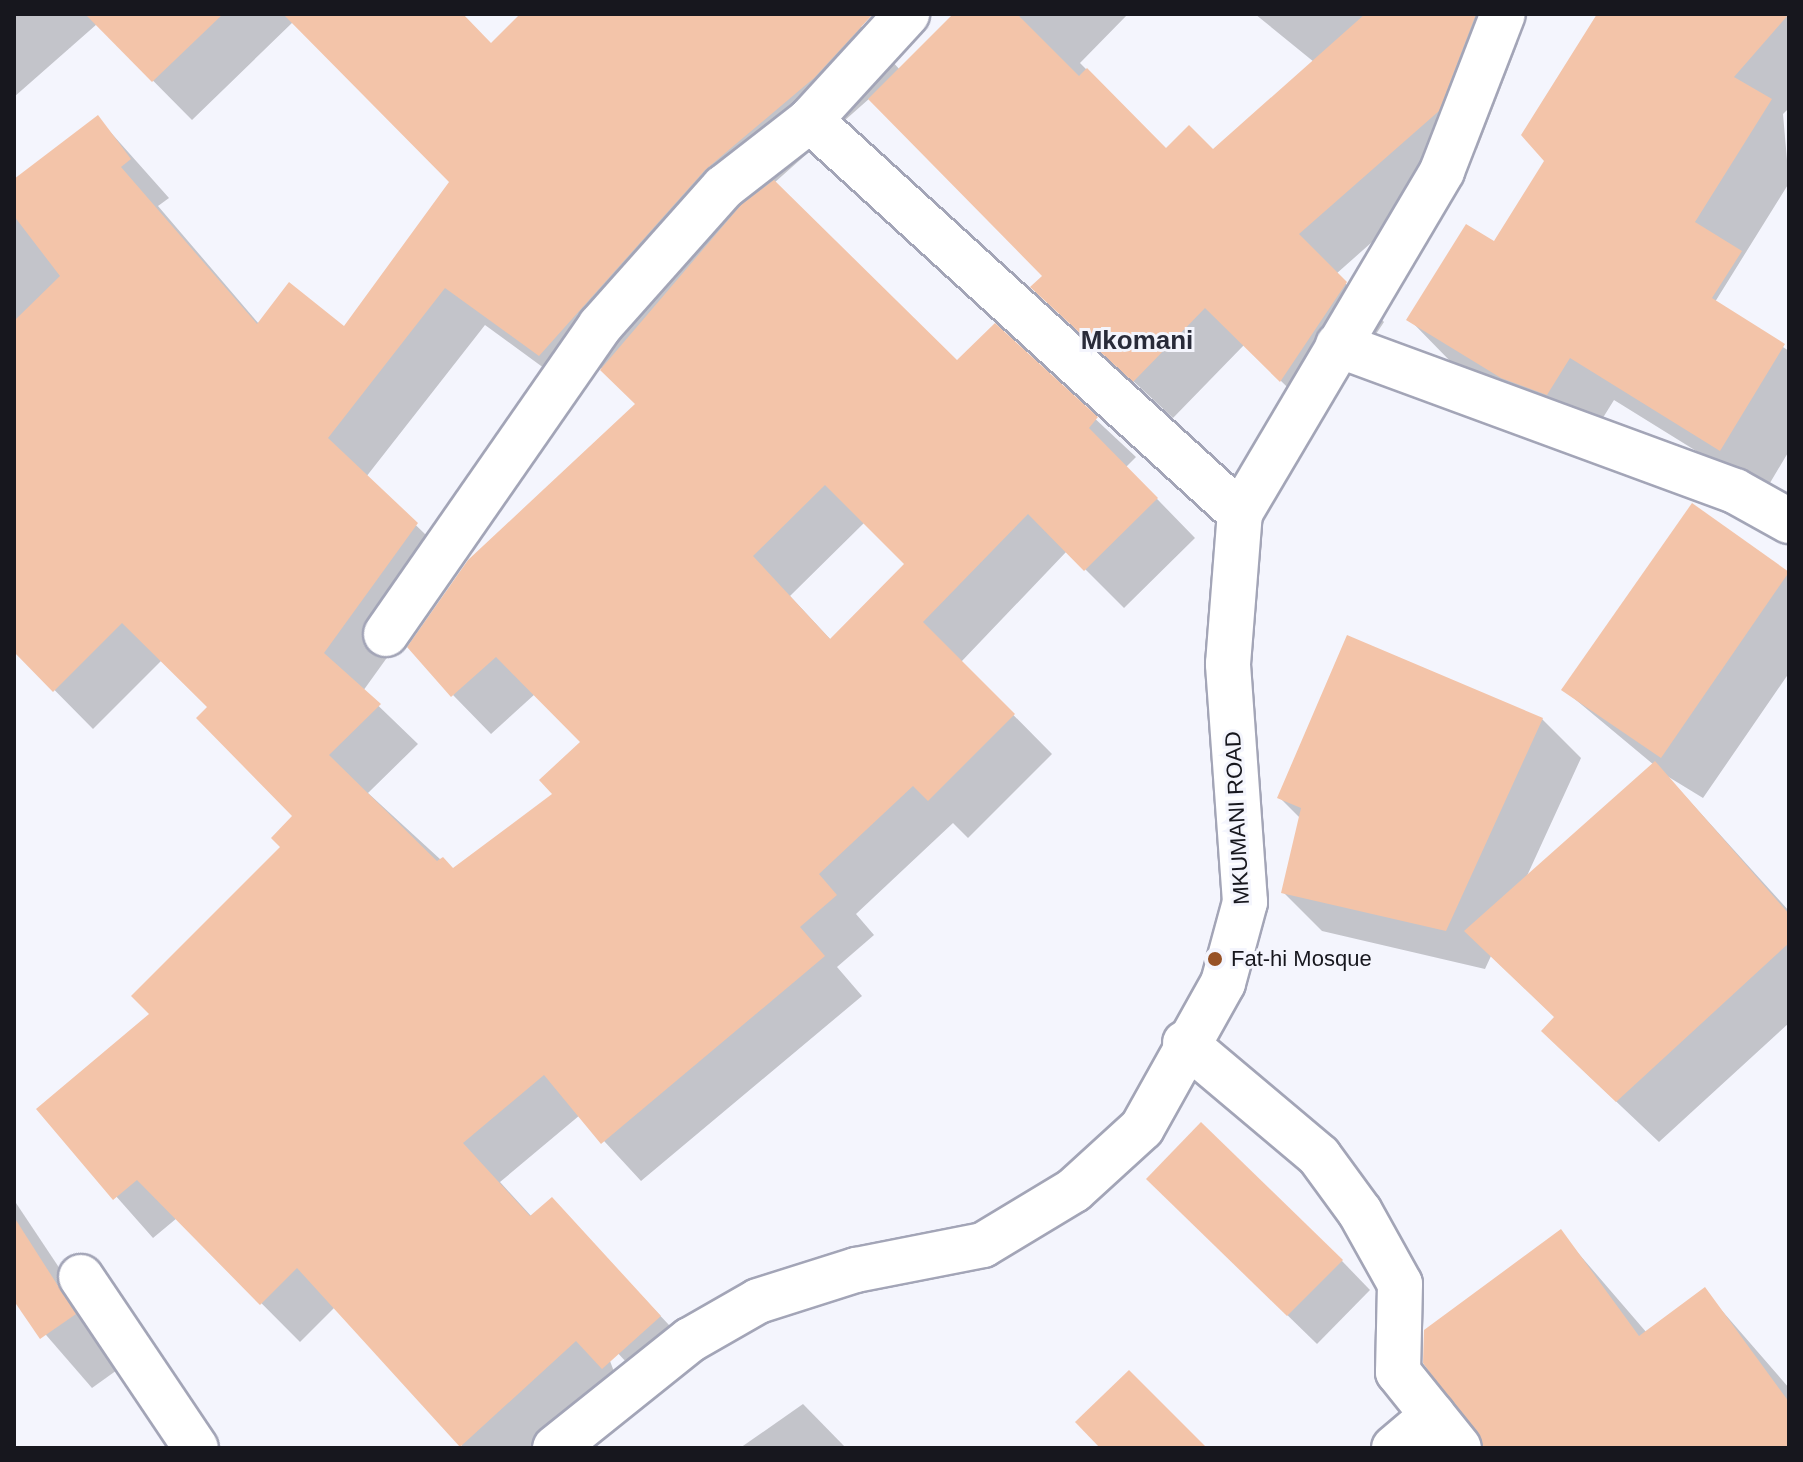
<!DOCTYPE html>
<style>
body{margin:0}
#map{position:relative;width:1803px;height:1462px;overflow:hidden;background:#f4f5fd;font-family:Helvetica,sans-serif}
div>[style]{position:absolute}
.shadow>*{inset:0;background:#0003}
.building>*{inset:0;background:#f3c4a9}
.roads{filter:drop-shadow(2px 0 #a3a5b7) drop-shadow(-2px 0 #a3a5b7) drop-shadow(0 2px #a3a5b7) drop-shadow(0 -2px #a3a5b7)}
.street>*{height:44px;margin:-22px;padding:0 22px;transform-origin:22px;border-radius:22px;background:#fff}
.dots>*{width:22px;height:22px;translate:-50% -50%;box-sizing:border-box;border:4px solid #f4f5fd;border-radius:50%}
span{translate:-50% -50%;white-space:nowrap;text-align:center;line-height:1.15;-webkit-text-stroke:6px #f4f5fd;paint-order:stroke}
.street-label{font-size:22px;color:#17171e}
.poi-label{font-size:22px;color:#17171e}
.left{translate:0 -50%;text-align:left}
.quarter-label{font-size:26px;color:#292b39;font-weight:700}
.frame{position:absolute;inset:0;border:16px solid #17171e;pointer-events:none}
</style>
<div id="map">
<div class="shadow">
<div style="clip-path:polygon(evenodd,14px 14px,460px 14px,491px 45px,571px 14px,850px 14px,900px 70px,955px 14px,1128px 14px,1080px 63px,1167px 151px,1213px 152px,1314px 62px,1255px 14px,1521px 14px,1518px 43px,1477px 149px,1336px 274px,1384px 322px,1320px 419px,1244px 345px,1173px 418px,1033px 288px,1045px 276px,870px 98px,774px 183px,957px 363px,995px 325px,1136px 457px,1126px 467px,1195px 538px,1124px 608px,1067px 551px,961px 662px,1052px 754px,968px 838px,953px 823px,856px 914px,874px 935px,837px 967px,862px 996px,641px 1181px,580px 1115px,500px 1182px,532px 1217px,552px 1200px,698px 1356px,656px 1394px,600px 1334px,616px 1377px,539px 1448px,464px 1448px,335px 1307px,300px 1342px,177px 1218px,153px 1238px,39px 1109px,152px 1014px,283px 847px,295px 816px,210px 707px,162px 660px,93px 729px,14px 649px,14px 181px,97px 117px,169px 198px,158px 206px,259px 324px,345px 328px,451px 181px,293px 22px,192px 120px,97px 24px,14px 97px,14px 14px,485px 325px,578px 393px,601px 368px,638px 404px,453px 695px,491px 734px,535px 694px,583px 742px,555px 794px,453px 871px,368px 793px,418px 744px,363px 691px,455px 563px,366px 477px,485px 325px,14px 14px,865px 522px,907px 564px,831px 640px,790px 596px,865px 522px)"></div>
<div style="clip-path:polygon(1599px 14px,1789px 14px,1789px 108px,1783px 114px,1789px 183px,1715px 302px,1789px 351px,1789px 451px,1764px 493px,1614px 400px,1591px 437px,1546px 421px,1452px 363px,1409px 319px,1495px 244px,1547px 160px)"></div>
<div style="clip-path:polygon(1692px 506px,1789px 574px,1789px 673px,1703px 798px,1667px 776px,1789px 911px,1789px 1023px,1659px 1142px,1585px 1072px,1556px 1018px,1491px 956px,1485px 969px,1322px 931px,1283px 892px,1301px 819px,1280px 798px,1542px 719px,1581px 758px,1526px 878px,1654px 765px,1564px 690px)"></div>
<div style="clip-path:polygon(14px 1200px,124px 1365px,92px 1388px,14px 1298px)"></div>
<div style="clip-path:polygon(1177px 1208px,1342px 1261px,1370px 1290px,1317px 1344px)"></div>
<div style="clip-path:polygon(1560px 1232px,1647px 1333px,1704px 1290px,1789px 1388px,1789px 1448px,1487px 1448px)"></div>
<div style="clip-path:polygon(803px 1404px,846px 1448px,740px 1448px)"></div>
</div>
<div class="building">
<div style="clip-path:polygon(85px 14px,223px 14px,152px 82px)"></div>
<div style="clip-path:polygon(evenodd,283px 14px,463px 14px,491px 43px,520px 14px,873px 14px,814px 78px,705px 170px,539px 356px,445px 288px,328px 438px,418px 523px,324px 653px,381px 704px,329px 755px,437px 861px,443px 857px,453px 868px,552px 794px,539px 780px,580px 742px,496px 657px,451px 697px,407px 647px,468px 560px,635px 404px,600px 370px,741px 205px,774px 180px,957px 360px,995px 323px,1098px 417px,1089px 428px,1158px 498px,1084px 571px,1028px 514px,923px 622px,1015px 714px,928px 801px,913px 786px,819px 874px,837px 895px,800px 927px,825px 956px,601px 1144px,544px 1075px,463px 1143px,530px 1216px,552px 1197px,661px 1316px,602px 1369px,576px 1341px,460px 1447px,297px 1268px,260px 1305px,137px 1180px,113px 1200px,36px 1109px,149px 1014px,131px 996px,280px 847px,271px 838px,292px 816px,196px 718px,207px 707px,122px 623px,53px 692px,14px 652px,14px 321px,60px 276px,14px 216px,14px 179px,98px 115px,131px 159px,121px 167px,257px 324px,289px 282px,344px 326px,449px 182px,283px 14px,825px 485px,904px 564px,830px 639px,753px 556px,825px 485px)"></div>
<div style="clip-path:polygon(953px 14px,1017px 14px,1079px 76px,1087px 68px,1166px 148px,1189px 125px,1213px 149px,1365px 14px,1476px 14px,1439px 111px,1299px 234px,1347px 282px,1280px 382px,1205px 308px,1133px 382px,1030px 287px,1042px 276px,868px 99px)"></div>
<div style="clip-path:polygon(1597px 14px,1789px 14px,1734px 77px,1772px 99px,1695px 222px,1742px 251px,1712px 298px,1785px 344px,1720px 451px,1570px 358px,1547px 395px,1501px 378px,1406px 320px,1466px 224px,1494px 241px,1544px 161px,1521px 135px)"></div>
<div style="clip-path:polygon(1692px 503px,1789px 572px,1661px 758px,1561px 690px)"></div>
<div style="clip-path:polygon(1347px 635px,1543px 718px,1446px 931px,1281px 893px,1301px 808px,1277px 798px)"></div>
<div style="clip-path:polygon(1655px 761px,1789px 914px,1789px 943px,1616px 1102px,1541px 1031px,1554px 1017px,1464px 931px)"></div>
<div style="clip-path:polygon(1201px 1122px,1343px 1260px,1287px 1316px,1146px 1179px)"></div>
<div style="clip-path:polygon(14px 1217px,76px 1314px,40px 1339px,14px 1301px)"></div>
<div style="clip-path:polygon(1561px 1229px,1639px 1336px,1705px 1287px,1789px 1402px,1789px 1448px,1484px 1448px,1423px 1363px,1424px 1330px)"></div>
<div style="clip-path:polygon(1129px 1370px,1207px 1448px,1100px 1448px,1075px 1422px)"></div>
</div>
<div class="roads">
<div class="street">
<div style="left:810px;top:120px;width:583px;rotate:42.43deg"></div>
<div style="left:1338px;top:345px;width:423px;rotate:20.2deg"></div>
<div style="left:1735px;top:491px;width:62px;rotate:29.1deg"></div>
<div style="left:386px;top:634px;width:375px;rotate:-55.2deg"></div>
<div style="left:600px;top:326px;width:186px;rotate:-48.3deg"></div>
<div style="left:724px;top:187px;width:109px;rotate:-37.9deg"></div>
<div style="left:810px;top:120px;width:144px;rotate:-47.5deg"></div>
<div style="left:1185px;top:1043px;width:175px;rotate:40.1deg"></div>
<div style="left:1319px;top:1156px;width:69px;rotate:53.8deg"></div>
<div style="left:1360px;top:1212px;width:82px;rotate:60.9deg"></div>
<div style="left:1400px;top:1284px;width:88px;rotate:91.3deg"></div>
<div style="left:1398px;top:1372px;width:97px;rotate:51.2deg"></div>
<div style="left:81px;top:1277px;width:206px;rotate:56.1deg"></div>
<div style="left:555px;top:1448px;width:173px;rotate:-38.7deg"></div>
<div style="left:690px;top:1340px;width:78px;rotate:-29.8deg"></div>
<div style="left:758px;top:1301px;width:103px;rotate:-17.6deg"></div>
<div style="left:856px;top:1270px;width:129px;rotate:-11.1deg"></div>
<div style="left:983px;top:1245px;width:106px;rotate:-31.1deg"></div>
<div style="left:1074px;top:1190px;width:92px;rotate:-42.4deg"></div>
<div style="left:1142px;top:1128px;width:166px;rotate:-60.8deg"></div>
<div style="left:1223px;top:983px;width:84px;rotate:-74.8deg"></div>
<div style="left:1245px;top:902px;width:239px;rotate:-94.1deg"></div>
<div style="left:1228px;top:664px;width:151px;rotate:-85.5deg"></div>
<div style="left:1240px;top:513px;width:397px;rotate:-59.4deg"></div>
<div style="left:1442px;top:171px;width:168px;rotate:-68.8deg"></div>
<div style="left:1394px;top:1448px;width:51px;rotate:-40.2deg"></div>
</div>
</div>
<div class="dots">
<div style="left:1215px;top:959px;background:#975226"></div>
</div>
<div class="street-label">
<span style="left:1237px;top:818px;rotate:-93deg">MKUMANI ROAD</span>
</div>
<div class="poi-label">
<span class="left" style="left:1231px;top:959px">Fat-hi Mosque</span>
</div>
<div class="quarter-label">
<span style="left:1137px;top:341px">Mkomani</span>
</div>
<div class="frame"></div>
</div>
